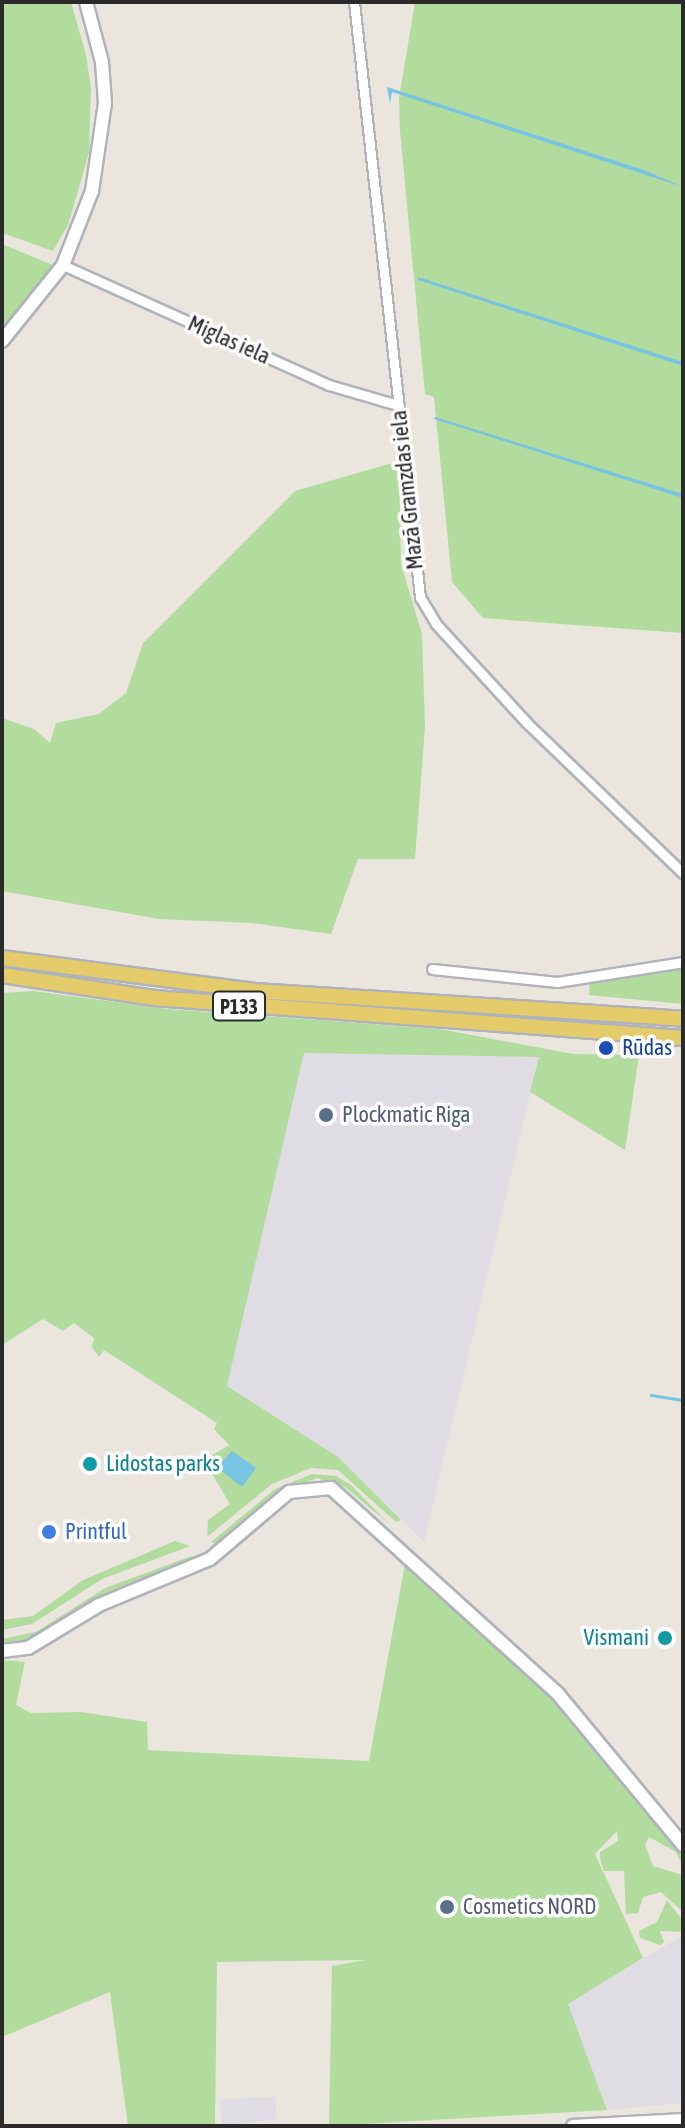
<!DOCTYPE html>
<meta charset="utf-8">
<style>
body{margin:0}
#map{position:relative;width:685px;height:2128px;overflow:hidden;background:#eae5dd;font-family:"Asap Condensed",sans-serif}
div>[style]{position:absolute}
.industrial>*{inset:0;background:#dfdde3}
.green>*{inset:0;background:#b1dc9e}
.water>*{inset:0;background:#79c3e3}
.stream>*{height:3px;margin:-1.5px;padding:0 1.5px;transform-origin:1.5px;border-radius:1.5px;background:#79c3e3}
.roads{filter:drop-shadow(2px 0 #b0b2bc) drop-shadow(-2px 0 #b0b2bc) drop-shadow(0 2px #b0b2bc) drop-shadow(0 -2px #b0b2bc)}
.street>*{height:9px;margin:-4.5px;padding:0 4.5px;transform-origin:4.5px;border-radius:4.5px;background:#fff}
.secondary>*{height:12px;margin:-6px;padding:0 6px;transform-origin:6px;border-radius:6px;background:#fff}
.primary>*{height:14px;margin:-7px;padding:0 7px;transform-origin:7px;border-radius:7px;background:#e3cc69}
.dots>*{width:22px;height:22px;translate:-50% -50%;box-sizing:border-box;border:4px solid #fff;border-radius:50%}
span{translate:-50% -50%;white-space:nowrap;text-align:center;line-height:1.15;-webkit-text-stroke:7px #fff;paint-order:stroke}
.shield-label span{padding:2px 6px;background:#fff;border:2px solid;border-radius:6px;-webkit-text-stroke-width:0}
.shield-label{font-size:20px;color:#2a2a2a;font-weight:700}
.street-label{font-size:22px;color:#2a2a2a}
.transit-label{font-size:22px;color:#164399}
.left{translate:0 -50%;text-align:left}
.service-label{font-size:22px;color:#4e5e75}
.culture-label{font-size:22px;color:#0d838f}
.right{translate:-100% -50%;text-align:right}
.shop-label{font-size:22px;color:#366cbe}
.frame{position:absolute;inset:0;border:4px solid #2a2a2a;pointer-events:none}
</style>
<div id="map">
<div class="industrial">
<div style="clip-path:polygon(304px 1052px,539px 1057px,424px 1542px,338px 1457px,227px 1386px)"></div>
<div style="clip-path:polygon(683px 1935px,683px 2103px,607px 2110px,568px 2004px)"></div>
<div style="clip-path:polygon(275px 2097px,277px 2119px,222px 2126px,220px 2099px)"></div>
</div>
<div class="green">
<div style="clip-path:polygon(2px 2px,71px 2px,86px 55px,91px 88px,89px 153px,68px 225px,53px 251px,2px 233px)"></div>
<div style="clip-path:polygon(415px 2px,683px 2px,683px 633px,483px 618px,452px 582px,434px 397px,425px 394px,400px 131px,399px 99px)"></div>
<div style="clip-path:polygon(2px 244px,55px 266px,2px 333px)"></div>
<div style="clip-path:polygon(399px 461px,401px 564px,422px 634px,425px 727px,415px 859px,358px 859px,331px 934px,253px 923px,159px 919px,2px 891px,2px 718px,34px 729px,50px 743px,56px 723px,99px 714px,126px 693px,143px 643px,295px 491px)"></div>
<div style="clip-path:polygon(683px 965px,683px 1004px,589px 995px,590px 979px)"></div>
<div style="clip-path:polygon(33px 991px,168px 1009px,440px 1029px,573px 1054px,639px 1055px,625px 1150px,530px 1092px,539px 1057px,304px 1053px,227px 1386px,338px 1457px,401px 1520px,396px 1522px,338px 1470px,311px 1468px,272px 1484px,207px 1537px,208px 1520px,230px 1504px,204px 1460px,229px 1445px,214px 1429px,217px 1423px,104px 1350px,99px 1357px,92px 1347px,94px 1338px,74px 1323px,63px 1331px,43px 1319px,2px 1345px,2px 993px)"></div>
<div style="clip-path:polygon(312px 1474px,336px 1476px,351px 1485px,388px 1523px,345px 1487px,317px 1478px,277px 1493px,218px 1545px,211px 1542px,275px 1489px)"></div>
<div style="clip-path:polygon(175px 1541px,190px 1546px,102px 1579px,32px 1624px,2px 1630px,2px 1620px,33px 1616px,83px 1580px)"></div>
<div style="clip-path:polygon(192px 1556px,191px 1563px,30px 1643px,2px 1646px,2px 1639px,36px 1632px,105px 1588px)"></div>
<div style="clip-path:polygon(405px 1564px,551px 1697px,683px 1851px,683px 1867px,676px 1852px,649px 1837px,645px 1845px,653px 1866px,683px 1875px,683px 1912px,661px 1892px,643px 1897px,638px 1913px,626px 1914px,624px 1871px,604px 1871px,600px 1859px,600px 1852px,618px 1841px,617px 1831px,595px 1854px,643px 1958px,568px 2004px,607px 2110px,329px 2126px,332px 1966px,365px 1960px,217px 1962px,215px 2126px,128px 2126px,110px 1992px,2px 2037px,2px 1660px,25px 1662px,16px 1705px,31px 1713px,81px 1712px,147px 1722px,148px 1750px,369px 1761px)"></div>
<div style="clip-path:polygon(667px 1900px,683px 1921px,683px 1932px,660px 1931px,664px 1942px,660px 1945px,640px 1938px,639px 1931px,657px 1922px)"></div>
</div>
<div class="water">
<div style="clip-path:polygon(387px 87px,644px 170px,683px 187px,392px 92px,390px 103px)"></div>
<div style="clip-path:polygon(418px 277px,683px 362px,683px 366px,418px 280px)"></div>
<div style="clip-path:polygon(435px 417px,683px 494px,683px 498px,434px 419px)"></div>
<div style="clip-path:polygon(232px 1451px,256px 1468px,242px 1487px,217px 1467px)"></div>
</div>
<div class="stream">
<div style="left:651px;top:1395px;width:32px;rotate:9deg"></div>
</div>
<div class="roads">
<div class="street">
<div style="left:354px;top:2px;width:599px;rotate:83.67deg"></div>
<div style="left:420px;top:597px;width:31px;rotate:59deg"></div>
<div style="left:436px;top:624px;width:134px;rotate:47.4deg"></div>
<div style="left:527px;top:723px;width:216px;rotate:43.9deg"></div>
<div style="left:63px;top:265px;width:292px;rotate:24.3deg"></div>
<div style="left:329px;top:385px;width:72px;rotate:16.2deg"></div>
<div style="left:432px;top:969px;width:126px;rotate:5.9deg"></div>
<div style="left:557px;top:982px;width:128px;rotate:-9deg"></div>
</div>
<div class="secondary">
<div style="left:2px;top:341px;width:97px;rotate:-51.2deg"></div>
<div style="left:63px;top:265px;width:79px;rotate:-68.6deg"></div>
<div style="left:92px;top:191px;width:89px;rotate:-81.6deg"></div>
<div style="left:105px;top:103px;width:41px;rotate:-94.2deg"></div>
<div style="left:102px;top:62px;width:62px;rotate:-104.9deg"></div>
<div style="left:2px;top:1651px;width:26px;rotate:-7deg"></div>
<div style="left:28px;top:1648px;width:83px;rotate:-31.2deg"></div>
<div style="left:99px;top:1605px;width:120px;rotate:-22.5deg"></div>
<div style="left:210px;top:1559px;width:104px;rotate:-40.3deg"></div>
<div style="left:289px;top:1492px;width:42px;rotate:-5.4deg"></div>
<div style="left:331px;top:1488px;width:307px;rotate:42.2deg"></div>
<div style="left:558px;top:1694px;width:196px;rotate:50.4deg"></div>
<div style="left:573px;top:2126px;width:110px;rotate:-3.1deg"></div>
</div>
<div class="primary">
<div style="left:2px;top:958px;width:255px;rotate:7.4deg"></div>
<div style="left:255px;top:991px;width:429px;rotate:3.7deg"></div>
<div style="left:2px;top:975px;width:154px;rotate:8.6deg"></div>
<div style="left:154px;top:998px;width:531px;rotate:4.32deg"></div>
</div>
</div>
<div class="dots">
<div style="left:606px;top:1048px;background:#1a4fb4"></div>
<div style="left:326px;top:1115px;background:#5c6f8a"></div>
<div style="left:90px;top:1464px;background:#0f9aa8"></div>
<div style="left:49px;top:1532px;background:#3f7fe0"></div>
<div style="left:665px;top:1638px;background:#0f9aa8"></div>
<div style="left:447px;top:1907px;background:#5c6f8a"></div>
</div>
<div class="shield-label">
<span style="left:239px;top:1006px">P133</span>
</div>
<div class="street-label">
<span style="left:229px;top:340px;rotate:24deg">Miglas iela</span>
<span style="left:407px;top:490px;rotate:-96deg">Mazā Gramzdas iela</span>
</div>
<div class="transit-label">
<span class="left" style="left:622px;top:1048px">Rūdas</span>
</div>
<div class="service-label">
<span class="left" style="left:342px;top:1115px">Plockmatic Riga</span>
<span class="left" style="left:463px;top:1907px">Cosmetics NORD</span>
</div>
<div class="culture-label">
<span class="left" style="left:106px;top:1464px">Lidostas parks</span>
<span class="right" style="left:649px;top:1638px">Vismani</span>
</div>
<div class="shop-label">
<span class="left" style="left:65px;top:1532px">Printful</span>
</div>
<div class="frame"></div>
</div>
